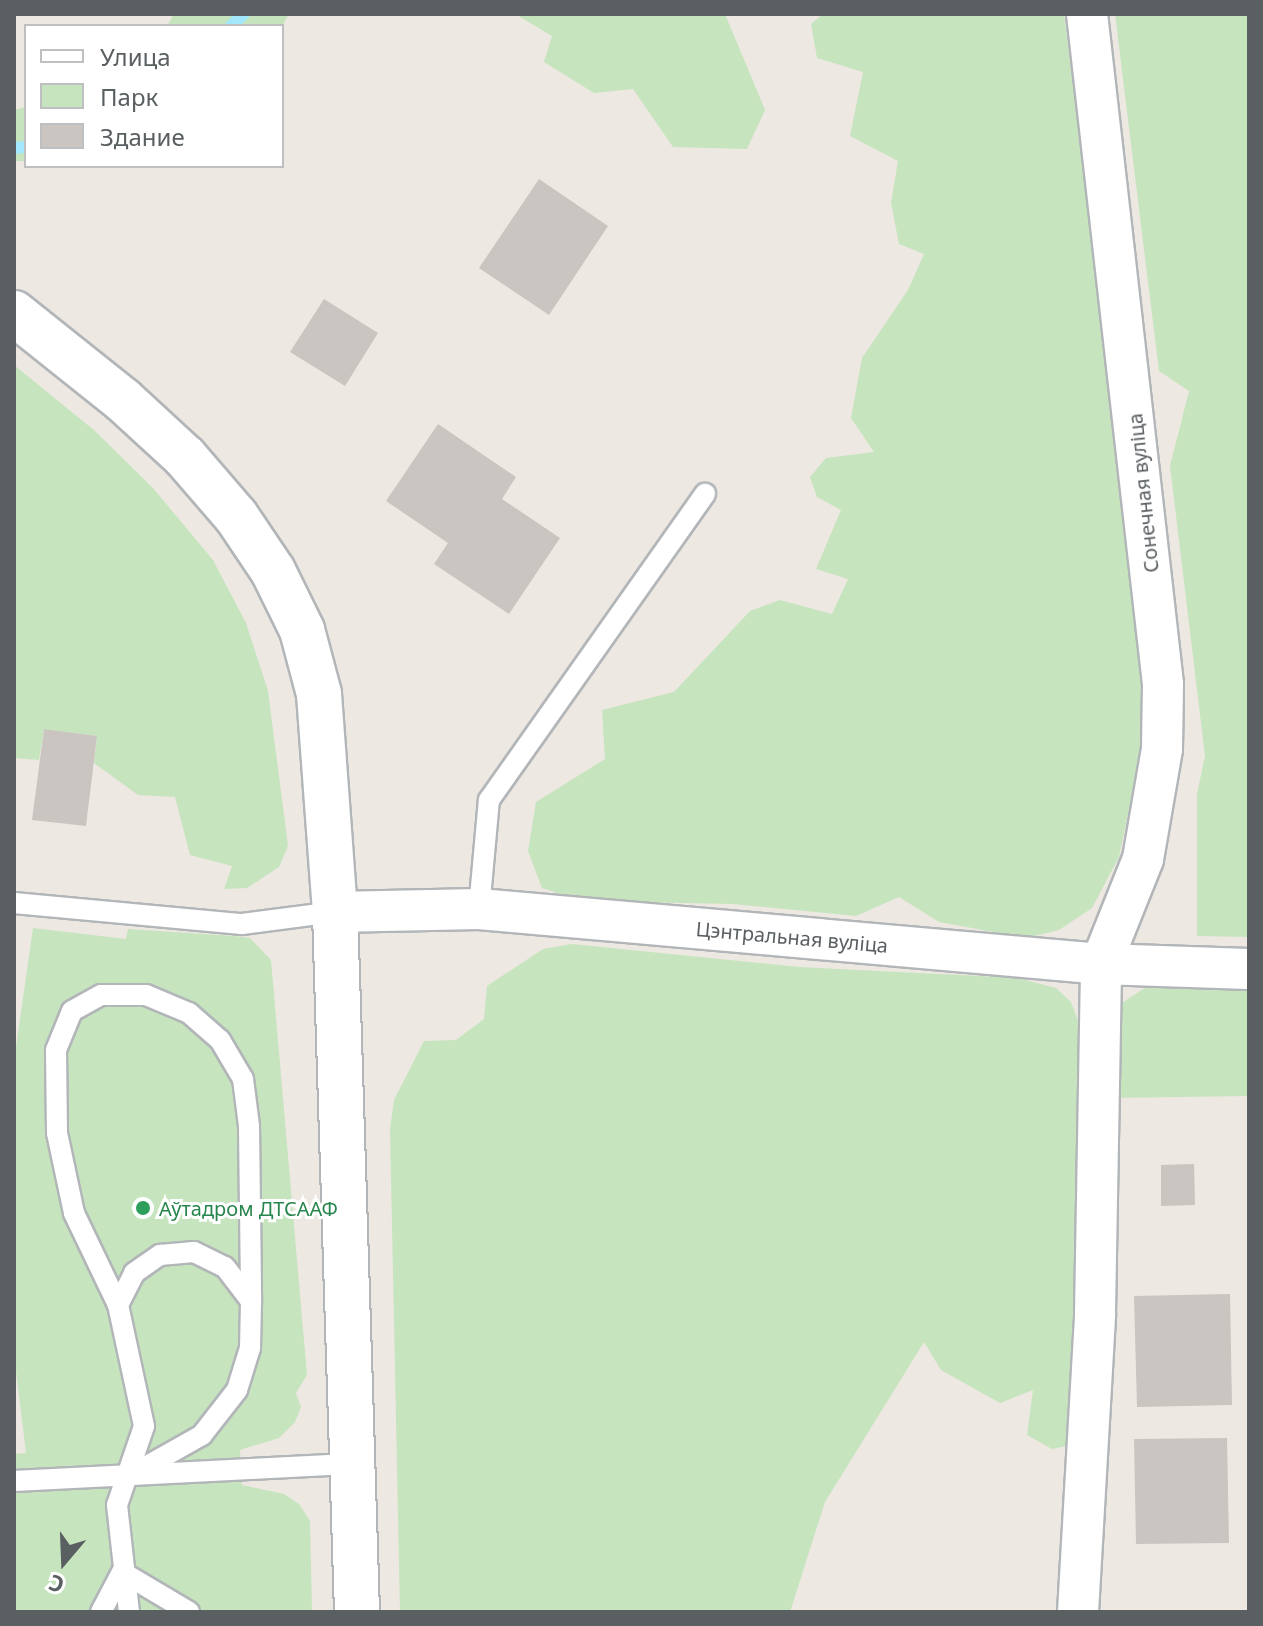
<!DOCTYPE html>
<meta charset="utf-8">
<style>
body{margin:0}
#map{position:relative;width:1263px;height:1626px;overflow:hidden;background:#ede8e2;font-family:"Noto Sans",sans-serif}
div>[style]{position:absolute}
.green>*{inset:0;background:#c6e4be}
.stream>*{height:12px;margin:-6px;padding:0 6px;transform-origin:6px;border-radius:6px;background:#a2e7fc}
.building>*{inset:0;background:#cac5c1}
.roads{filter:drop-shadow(2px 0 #b2b6b9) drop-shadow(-2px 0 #b2b6b9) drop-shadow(0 2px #b2b6b9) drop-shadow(0 -2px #b2b6b9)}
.service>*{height:20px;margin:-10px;padding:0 10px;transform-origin:10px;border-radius:10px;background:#fff}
.minor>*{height:40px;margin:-20px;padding:0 20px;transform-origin:20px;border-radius:20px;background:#fff}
.secondary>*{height:44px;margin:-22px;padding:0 22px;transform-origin:22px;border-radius:22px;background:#fff}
.dots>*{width:22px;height:22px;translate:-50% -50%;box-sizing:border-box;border:4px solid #fff;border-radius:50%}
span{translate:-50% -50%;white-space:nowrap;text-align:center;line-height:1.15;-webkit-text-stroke:6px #fff;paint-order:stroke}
.street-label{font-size:20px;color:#5a5f62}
.leisure-label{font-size:20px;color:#27864d}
.left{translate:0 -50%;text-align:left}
.frame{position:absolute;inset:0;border:16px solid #5a5f62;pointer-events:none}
.legend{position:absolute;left:24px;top:24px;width:260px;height:144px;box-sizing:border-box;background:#fff;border:2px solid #bdbfc0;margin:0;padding:10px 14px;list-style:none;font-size:24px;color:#5a5f62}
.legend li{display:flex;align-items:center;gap:16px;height:40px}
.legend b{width:40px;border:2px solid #bdbfc0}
.north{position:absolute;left:24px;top:1522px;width:80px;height:80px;-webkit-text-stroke:6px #fff;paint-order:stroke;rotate:199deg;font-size:22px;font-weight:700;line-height:32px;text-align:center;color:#5a5f62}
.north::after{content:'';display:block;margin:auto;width:28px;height:36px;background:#5a5f62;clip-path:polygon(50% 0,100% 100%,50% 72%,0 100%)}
</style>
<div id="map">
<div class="green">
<div style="clip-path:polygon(174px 14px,289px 14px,282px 26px,167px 26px)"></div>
<div style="clip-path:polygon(515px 14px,725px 14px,765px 110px,747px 149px,673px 147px,633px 89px,594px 93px,544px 62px,552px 36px)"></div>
<div style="clip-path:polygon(823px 14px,1064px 14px,1110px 370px,1142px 684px,1141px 752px,1119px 857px,1092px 908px,1059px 930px,1026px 938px,939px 922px,899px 897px,856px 916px,733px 904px,581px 901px,542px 888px,528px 851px,536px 802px,605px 759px,602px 710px,674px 692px,750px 611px,780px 600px,832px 614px,848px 579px,816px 569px,841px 510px,817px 497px,810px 477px,826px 458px,874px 452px,851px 418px,862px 358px,908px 290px,924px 254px,899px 244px,891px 203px,898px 161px,850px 136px,863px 72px,817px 58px,811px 24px)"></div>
<div style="clip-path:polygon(1115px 14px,1249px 14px,1249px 937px,1197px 936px,1197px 794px,1205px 756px,1170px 466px,1189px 391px,1159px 371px)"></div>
<div style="clip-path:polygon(26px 107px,26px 161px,14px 161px,14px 110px)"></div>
<div style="clip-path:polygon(14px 365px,95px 431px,153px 488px,213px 560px,246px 623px,268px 691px,288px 846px,279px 867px,247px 888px,224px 889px,232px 866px,190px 855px,175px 797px,138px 795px,94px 763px,97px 736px,44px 729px,39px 760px,14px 758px)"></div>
<div style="clip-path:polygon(33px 928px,126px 939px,128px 929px,234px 936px,250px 938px,271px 960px,307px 1375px,296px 1393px,301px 1407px,295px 1422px,279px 1438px,240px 1450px,242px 1485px,284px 1494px,299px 1504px,310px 1521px,312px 1612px,14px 1612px,14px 1454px,26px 1453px,14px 1355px,14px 1061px)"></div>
<div style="clip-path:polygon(572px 944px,799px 967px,1018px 978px,1056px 988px,1071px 1002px,1085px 1039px,1071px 1445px,1052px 1449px,1027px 1435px,1033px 1390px,1000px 1403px,941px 1370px,924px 1342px,825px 1502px,790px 1612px,400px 1612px,390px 1129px,394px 1100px,424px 1041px,456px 1040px,484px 1019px,487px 986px,543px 949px)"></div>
<div style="clip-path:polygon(1167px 983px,1249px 989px,1249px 1096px,1108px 1098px,1117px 1006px,1148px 986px)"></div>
</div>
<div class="stream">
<div style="left:231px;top:26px;width:18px;rotate:-43deg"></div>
<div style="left:14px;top:148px;width:12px;rotate:-5deg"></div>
</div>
<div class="building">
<div style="clip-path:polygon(539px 179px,608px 226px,549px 315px,479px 268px)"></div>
<div style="clip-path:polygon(324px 299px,378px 333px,345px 386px,290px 352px)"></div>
<div style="clip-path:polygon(438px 424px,516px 477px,502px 499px,560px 538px,509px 614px,434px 564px,448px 543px,386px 501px)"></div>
<div style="clip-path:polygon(44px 729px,97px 736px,86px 826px,32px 820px)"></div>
<div style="clip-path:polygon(1194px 1164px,1195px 1205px,1161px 1206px,1161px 1165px)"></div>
<div style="clip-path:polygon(1230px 1294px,1232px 1405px,1137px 1407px,1134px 1296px)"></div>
<div style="clip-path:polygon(1227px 1438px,1229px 1543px,1136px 1544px,1134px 1439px)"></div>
</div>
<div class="roads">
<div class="service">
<div style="left:14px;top:903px;width:229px;rotate:5.3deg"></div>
<div style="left:242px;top:924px;width:94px;rotate:-7.4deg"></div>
<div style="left:479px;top:909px;width:109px;rotate:-84.8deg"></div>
<div style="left:489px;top:800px;width:375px;rotate:-54.8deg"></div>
<div style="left:118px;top:1305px;width:102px;rotate:-115.6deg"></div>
<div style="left:74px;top:1213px;width:82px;rotate:-102deg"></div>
<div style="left:57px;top:1133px;width:83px;rotate:-90.7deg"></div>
<div style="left:56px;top:1050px;width:42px;rotate:-67.7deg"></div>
<div style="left:72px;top:1011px;width:33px;rotate:-29deg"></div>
<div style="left:101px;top:995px;width:45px"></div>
<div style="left:146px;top:995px;width:47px;rotate:22.7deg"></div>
<div style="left:189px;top:1013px;width:41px;rotate:41.1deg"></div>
<div style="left:220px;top:1040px;width:45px;rotate:59.5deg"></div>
<div style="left:243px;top:1079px;width:47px;rotate:82.7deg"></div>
<div style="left:249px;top:1126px;width:175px;rotate:89.3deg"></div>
<div style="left:14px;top:1481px;width:340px;rotate:-2.9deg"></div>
<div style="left:122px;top:1572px;width:78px;rotate:30.8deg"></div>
<div style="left:101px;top:1612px;width:45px;rotate:-62.3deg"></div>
<div style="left:129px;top:1612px;width:108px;rotate:-96.4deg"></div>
<div style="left:117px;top:1505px;width:83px;rotate:-71.1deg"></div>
<div style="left:144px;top:1426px;width:124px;rotate:-102.1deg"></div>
<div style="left:118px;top:1305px;width:36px;rotate:-63deg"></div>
<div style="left:134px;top:1273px;width:32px;rotate:-35deg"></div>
<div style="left:160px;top:1255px;width:34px;rotate:-5deg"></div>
<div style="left:194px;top:1252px;width:34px;rotate:26deg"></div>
<div style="left:225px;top:1267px;width:43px;rotate:52.6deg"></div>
<div style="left:251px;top:1301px;width:47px;rotate:91.2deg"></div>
<div style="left:250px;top:1348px;width:44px;rotate:107.2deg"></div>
<div style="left:237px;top:1390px;width:57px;rotate:127.9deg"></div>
<div style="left:202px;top:1435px;width:81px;rotate:150.6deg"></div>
</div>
<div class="minor">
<div style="left:335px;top:912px;width:144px;rotate:-1.2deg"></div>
<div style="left:479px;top:909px;width:624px;rotate:5.05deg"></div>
<div style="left:1101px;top:964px;width:148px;rotate:1.9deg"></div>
<div style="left:1078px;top:1612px;width:299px;rotate:-86.7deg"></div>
<div style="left:1095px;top:1313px;width:349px;rotate:-89deg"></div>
<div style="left:1101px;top:964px;width:113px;rotate:-68.2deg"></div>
<div style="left:1143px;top:859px;width:112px;rotate:-80.2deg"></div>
<div style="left:1162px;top:749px;width:65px;rotate:-89.1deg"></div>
<div style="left:1163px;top:684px;width:674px;rotate:-96.47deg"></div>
</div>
<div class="secondary">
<div style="left:14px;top:313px;width:139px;rotate:38.6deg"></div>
<div style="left:123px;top:400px;width:84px;rotate:42.6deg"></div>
<div style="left:185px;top:457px;width:78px;rotate:49.2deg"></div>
<div style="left:236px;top:516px;width:66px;rotate:56.1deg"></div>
<div style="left:273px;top:571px;width:66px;rotate:63.8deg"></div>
<div style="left:302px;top:630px;width:66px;rotate:75.1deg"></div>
<div style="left:319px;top:694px;width:219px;rotate:85.8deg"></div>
<div style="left:335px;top:912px;width:700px;rotate:88.2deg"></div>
</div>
</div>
<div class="dots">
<div style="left:143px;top:1208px;background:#2e9e5b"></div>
</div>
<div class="street-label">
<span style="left:1143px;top:493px;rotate:-96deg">Сонечная вуліца</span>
<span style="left:792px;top:937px;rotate:5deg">Цэнтральная вуліца</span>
</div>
<div class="leisure-label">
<span class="left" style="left:159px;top:1208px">Аўтадром ДТСААФ</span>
</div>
<div class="frame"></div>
<ul class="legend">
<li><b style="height:10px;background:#fff"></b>Улица</li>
<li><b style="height:22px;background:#c6e4be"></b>Парк</li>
<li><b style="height:22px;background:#cac5c1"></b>Здание</li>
</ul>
<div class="north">С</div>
</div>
